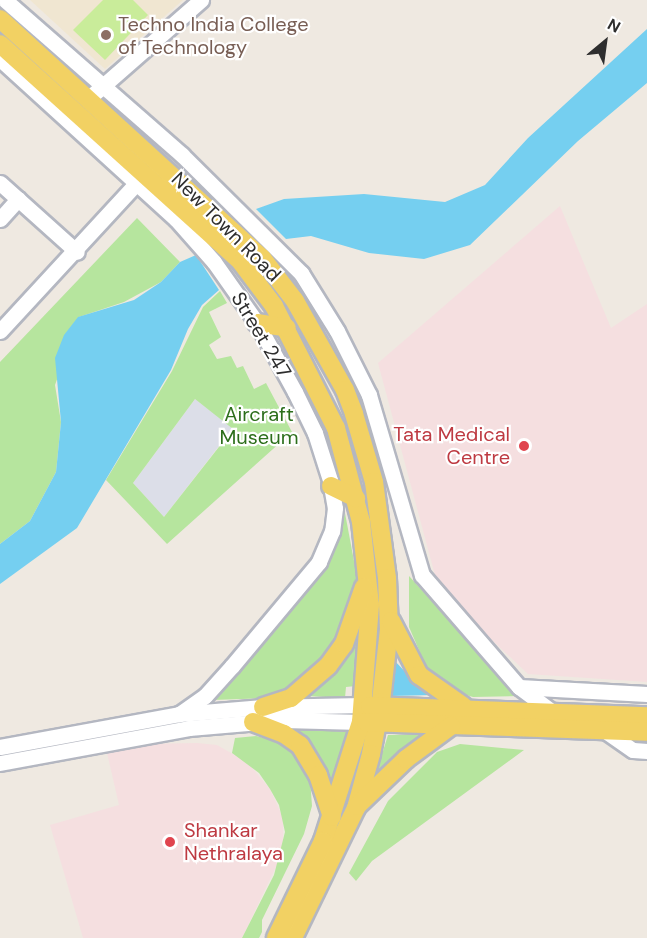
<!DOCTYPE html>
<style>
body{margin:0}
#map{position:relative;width:647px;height:938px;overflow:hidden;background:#efe9e1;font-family:"DM Sans",sans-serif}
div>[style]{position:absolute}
.education>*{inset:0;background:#f0e6d1}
.medical>*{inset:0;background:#f5dfe0}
.airport>*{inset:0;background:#dcdee8}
.green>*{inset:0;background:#b6e59e}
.pitch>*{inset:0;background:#c9ec9a}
.water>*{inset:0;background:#75cff0}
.roads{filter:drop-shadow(2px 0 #b4b7c1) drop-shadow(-2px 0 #b4b7c1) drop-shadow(0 2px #b4b7c1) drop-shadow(0 -2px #b4b7c1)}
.minor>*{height:15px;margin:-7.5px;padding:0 7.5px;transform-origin:7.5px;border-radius:7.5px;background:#fff}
.major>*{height:18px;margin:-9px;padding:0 9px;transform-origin:9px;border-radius:9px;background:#f2d163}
.dots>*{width:16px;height:16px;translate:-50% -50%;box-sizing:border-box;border:3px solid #fff;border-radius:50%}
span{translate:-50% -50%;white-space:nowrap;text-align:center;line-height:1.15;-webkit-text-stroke:4.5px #fff;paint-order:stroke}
.education-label{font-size:20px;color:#785e54}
.left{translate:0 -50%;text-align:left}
.street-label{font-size:20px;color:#2e2e2e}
.park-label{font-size:20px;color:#2c6e1b}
.health-label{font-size:20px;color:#be3a42}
.right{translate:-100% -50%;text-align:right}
.north{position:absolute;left:575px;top:12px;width:60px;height:60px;-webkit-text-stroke:4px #fff;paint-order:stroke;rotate:29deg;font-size:16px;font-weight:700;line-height:24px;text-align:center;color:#2e2e2e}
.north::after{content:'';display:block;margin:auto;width:21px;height:27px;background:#2e2e2e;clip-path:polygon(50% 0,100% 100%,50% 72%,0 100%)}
</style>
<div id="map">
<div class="education">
<div style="clip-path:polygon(30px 0,183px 0,105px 69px)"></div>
</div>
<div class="medical">
<div style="clip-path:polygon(560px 206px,611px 328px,647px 304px,647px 682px,528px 674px,439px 590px,378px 363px)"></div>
<div style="clip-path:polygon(197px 743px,217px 745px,247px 762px,270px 789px,283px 818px,283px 852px,242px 938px,83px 938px,50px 825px,119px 805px,107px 753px,143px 744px)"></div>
</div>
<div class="airport">
<div style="clip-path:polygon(195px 399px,233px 428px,164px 517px,133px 483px)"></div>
</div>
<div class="green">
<div style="clip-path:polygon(137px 218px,180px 262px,161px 282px,124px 302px,79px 317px,55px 385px,61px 422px,56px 472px,30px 521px,0 544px,0 362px)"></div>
<div style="clip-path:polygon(evenodd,220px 291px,227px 303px,209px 312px,221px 337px,209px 345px,217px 359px,231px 356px,237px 368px,243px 366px,254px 389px,266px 383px,292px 432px,167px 544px,106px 480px,172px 371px,203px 307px,220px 291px,195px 399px,233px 429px,164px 517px,133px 483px,195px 399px)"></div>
<div style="clip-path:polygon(345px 513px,357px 577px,340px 632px,326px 657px,286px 692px,267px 698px,212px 700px,322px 572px,339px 538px)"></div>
<div style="clip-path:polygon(409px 576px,519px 696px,473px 697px,450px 690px,428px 671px,409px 627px)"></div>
<div style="clip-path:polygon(359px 627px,356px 686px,346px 687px,345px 698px,307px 696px)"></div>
<div style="clip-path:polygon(294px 728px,348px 732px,331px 792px,321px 759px)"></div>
<div style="clip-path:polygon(436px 734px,373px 783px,388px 735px)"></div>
<div style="clip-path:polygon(256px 736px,277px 741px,294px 752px,310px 778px,312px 806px,304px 834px,262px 920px,262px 932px,259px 938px,242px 938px,274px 875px,285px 832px,279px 805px,270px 789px,259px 773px,232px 753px,235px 738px)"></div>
<div style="clip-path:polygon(460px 744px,524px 750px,372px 861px,356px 881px,349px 873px,388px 801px,437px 752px)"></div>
</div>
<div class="pitch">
<div style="clip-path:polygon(103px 0,133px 0,148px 15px,105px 60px,73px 30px)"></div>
</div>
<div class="water">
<div style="clip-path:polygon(647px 29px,647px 83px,578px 141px,470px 245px,424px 259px,369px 253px,311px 236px,286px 239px,256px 209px,284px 199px,364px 194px,445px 202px,485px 185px,528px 138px)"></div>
<div style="clip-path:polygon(196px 255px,219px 290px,202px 305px,188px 329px,171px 370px,77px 528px,0 584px,0 544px,30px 521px,56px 472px,61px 422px,55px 358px,64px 335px,78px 317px,134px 300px,161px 282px,180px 262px)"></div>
<div style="clip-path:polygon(391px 657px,416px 683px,433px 695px,389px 696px)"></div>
</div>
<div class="roads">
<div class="minor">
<div style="left:5px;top:0;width:235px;rotate:41.2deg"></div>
<div style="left:182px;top:155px;width:168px;rotate:44.8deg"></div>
<div style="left:301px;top:273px;width:68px;rotate:58.2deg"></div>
<div style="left:337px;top:331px;width:72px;rotate:63.4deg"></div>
<div style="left:369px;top:395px;width:188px;rotate:73.6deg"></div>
<div style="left:422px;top:575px;width:148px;rotate:49.1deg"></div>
<div style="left:519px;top:687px;width:44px;rotate:36.6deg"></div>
<div style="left:0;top:59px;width:238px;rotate:42.3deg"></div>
<div style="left:176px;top:219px;width:57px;rotate:48.5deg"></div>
<div style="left:214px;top:262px;width:75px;rotate:54.8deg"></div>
<div style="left:257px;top:323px;width:79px;rotate:61.2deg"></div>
<div style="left:295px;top:392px;width:46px;rotate:64deg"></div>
<div style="left:315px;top:433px;width:49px;rotate:72.3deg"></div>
<div style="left:330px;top:480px;width:28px;rotate:80deg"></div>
<div style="left:335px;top:508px;width:23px;rotate:97deg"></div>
<div style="left:332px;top:531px;width:34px;rotate:113deg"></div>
<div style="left:319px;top:562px;width:136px;rotate:129.9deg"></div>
<div style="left:232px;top:666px;width:40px;rotate:132deg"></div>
<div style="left:205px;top:696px;width:32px;rotate:145deg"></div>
<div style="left:89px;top:98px;width:149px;rotate:-41.2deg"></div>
<div style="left:0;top:183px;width:103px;rotate:41.9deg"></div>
<div style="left:0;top:219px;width:27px;rotate:-48deg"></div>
<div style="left:0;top:331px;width:209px;rotate:-47.3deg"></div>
<div style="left:519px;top:687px;width:128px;rotate:3.1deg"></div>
<div style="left:604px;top:730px;width:35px;rotate:35deg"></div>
<div style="left:633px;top:750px;width:14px;rotate:4deg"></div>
<div style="left:0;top:747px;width:182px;rotate:-10.4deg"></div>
<div style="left:179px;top:714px;width:84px;rotate:-4.8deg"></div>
<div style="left:263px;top:707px;width:100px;rotate:-1.1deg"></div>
<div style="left:0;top:763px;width:192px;rotate:-10.5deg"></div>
<div style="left:189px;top:728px;width:94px;rotate:-4.9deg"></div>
<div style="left:283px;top:720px;width:78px;rotate:1.5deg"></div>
</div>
<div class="major">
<div style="left:0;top:19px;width:355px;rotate:42.4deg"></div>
<div style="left:262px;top:258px;width:54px;rotate:52.5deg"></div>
<div style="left:295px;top:301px;width:102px;rotate:60.7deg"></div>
<div style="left:345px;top:390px;width:26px;rotate:69deg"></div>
<div style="left:354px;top:414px;width:71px;rotate:73.6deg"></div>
<div style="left:374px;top:482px;width:97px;rotate:82.3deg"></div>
<div style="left:387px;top:578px;width:51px;rotate:87.8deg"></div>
<div style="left:389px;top:629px;width:73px;rotate:96.3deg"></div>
<div style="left:381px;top:702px;width:53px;rotate:100.9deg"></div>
<div style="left:371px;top:754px;width:56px;rotate:105.5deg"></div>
<div style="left:356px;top:808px;width:144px;rotate:115.9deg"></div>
<div style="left:0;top:44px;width:325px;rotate:42.1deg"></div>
<div style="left:241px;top:262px;width:55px;rotate:53.1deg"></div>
<div style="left:274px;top:306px;width:137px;rotate:63.1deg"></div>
<div style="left:336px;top:428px;width:97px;rotate:75.1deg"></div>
<div style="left:361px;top:522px;width:83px;rotate:83.8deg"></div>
<div style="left:370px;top:605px;width:117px;rotate:94.4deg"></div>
<div style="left:361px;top:722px;width:125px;rotate:107.7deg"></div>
<div style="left:323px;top:841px;width:108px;rotate:115.9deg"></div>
<div style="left:257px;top:323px;width:30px;rotate:9deg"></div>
<div style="left:331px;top:486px;width:28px;rotate:26deg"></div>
<div style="left:391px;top:621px;width:61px;rotate:62.6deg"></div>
<div style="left:419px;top:675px;width:54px;rotate:35.2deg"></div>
<div style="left:370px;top:706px;width:277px;rotate:2.1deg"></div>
<div style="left:263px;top:707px;width:29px;rotate:-18deg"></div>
<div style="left:291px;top:698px;width:49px;rotate:-40.9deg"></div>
<div style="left:328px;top:666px;width:27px;rotate:-54deg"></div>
<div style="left:344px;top:644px;width:60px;rotate:-70.7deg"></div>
<div style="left:253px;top:722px;width:33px;rotate:21deg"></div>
<div style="left:284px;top:734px;width:19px;rotate:35deg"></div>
<div style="left:300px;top:745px;width:35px;rotate:59deg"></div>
<div style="left:318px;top:775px;width:44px;rotate:71.6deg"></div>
<div style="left:366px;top:722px;width:281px;rotate:2deg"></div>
<div style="left:357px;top:806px;width:68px;rotate:-43.8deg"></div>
<div style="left:406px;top:759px;width:56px;rotate:-36.3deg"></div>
</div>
</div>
<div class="dots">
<div style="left:106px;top:35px;background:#8d6e63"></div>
<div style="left:524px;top:446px;background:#e0444e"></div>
<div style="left:170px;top:842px;background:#e0444e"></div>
</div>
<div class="education-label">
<span class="left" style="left:118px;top:36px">Techno India College<br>of Technology</span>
</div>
<div class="street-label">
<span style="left:226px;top:227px;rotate:45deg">New Town Road</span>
<span style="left:261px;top:335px;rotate:59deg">Street 247</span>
</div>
<div class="park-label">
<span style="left:259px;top:426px">Aircraft<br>Museum</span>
</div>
<div class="health-label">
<span class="right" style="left:510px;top:446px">Tata Medical<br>Centre</span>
<span class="left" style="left:184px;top:842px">Shankar<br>Nethralaya</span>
</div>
<div class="north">N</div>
</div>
